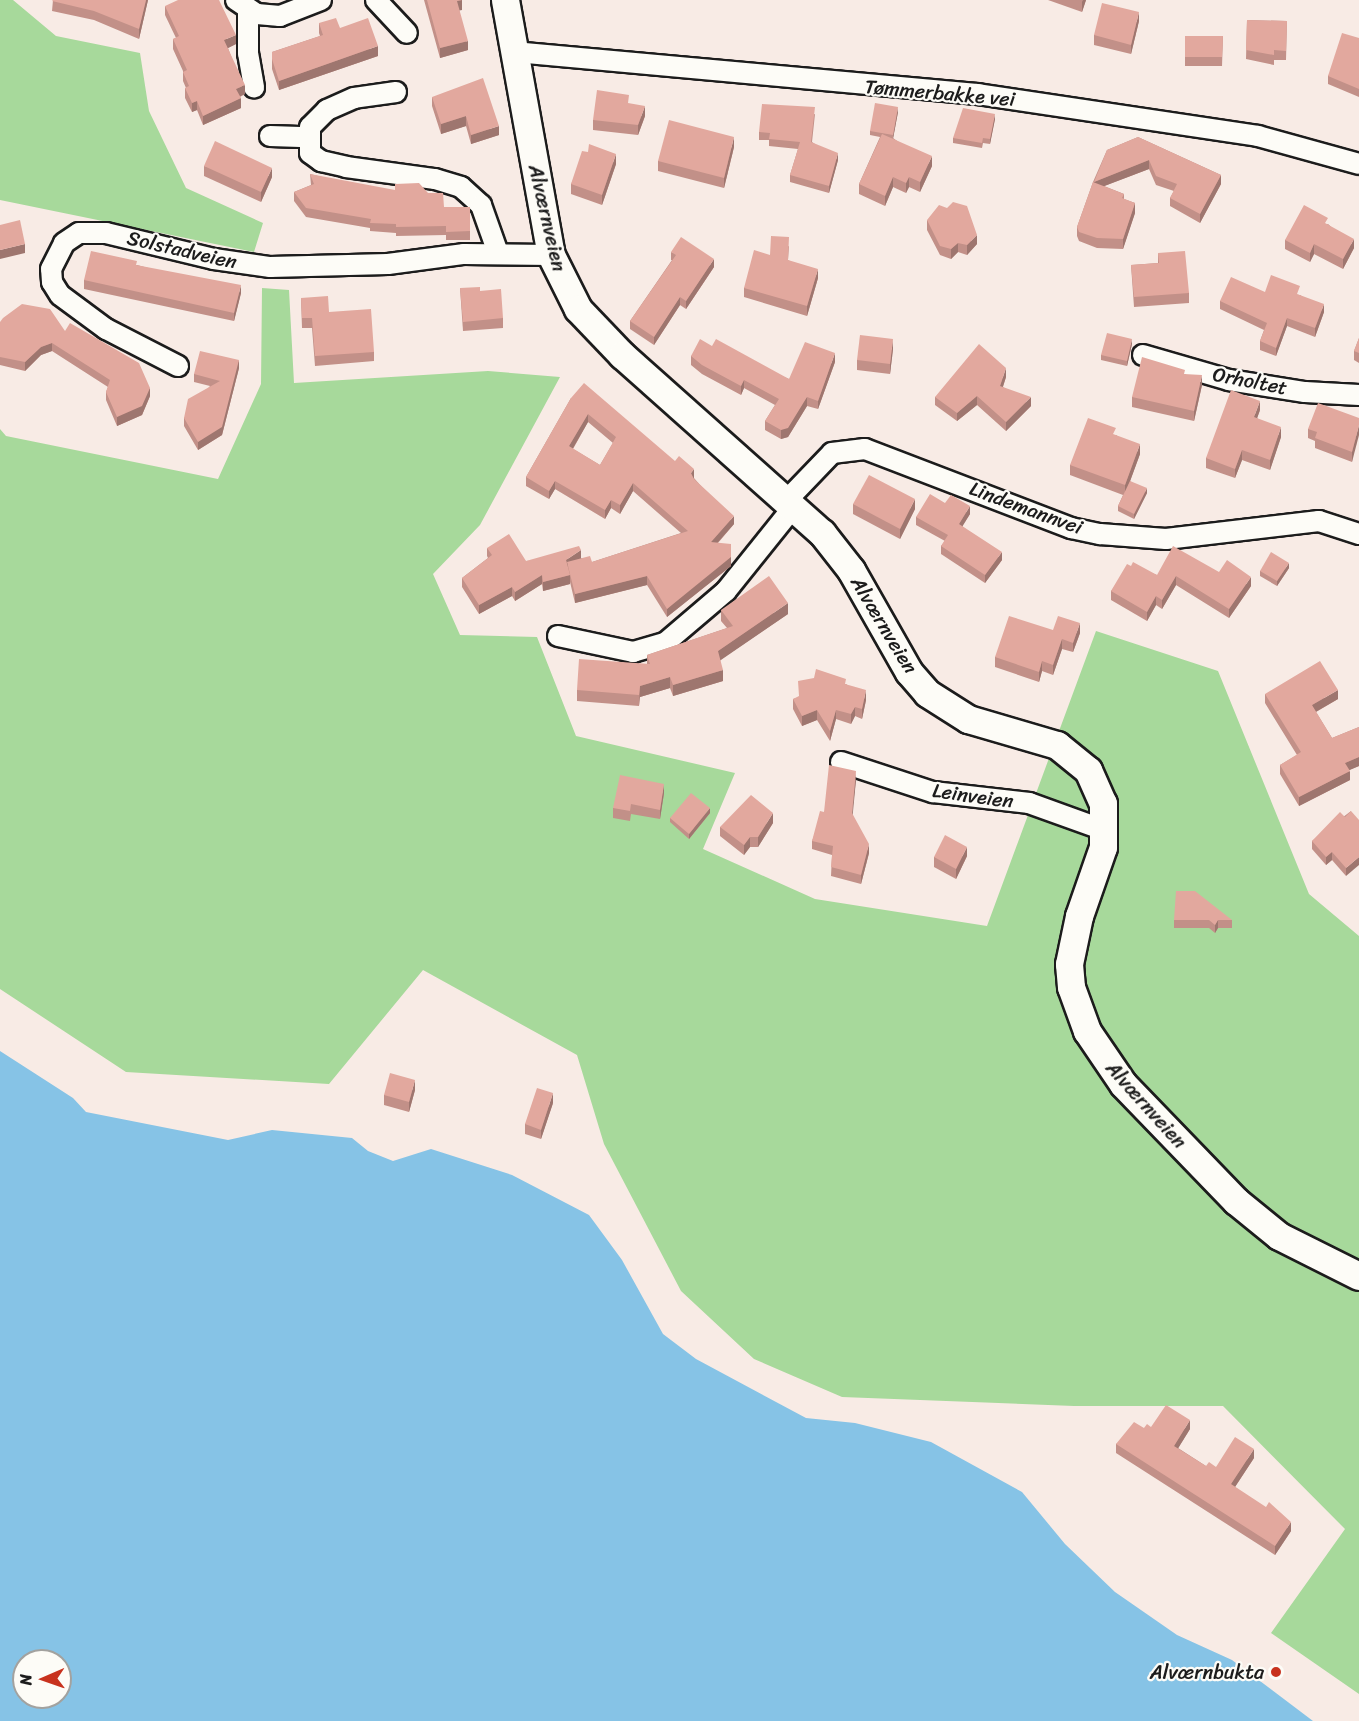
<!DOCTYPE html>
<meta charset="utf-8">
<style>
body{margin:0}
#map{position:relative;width:1359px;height:1721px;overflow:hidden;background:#f8ebe5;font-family:Sriracha,sans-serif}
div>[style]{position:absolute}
.green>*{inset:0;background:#a7d99b}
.water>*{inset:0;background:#86c3e6}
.roads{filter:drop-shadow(2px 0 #1c1c1c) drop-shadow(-2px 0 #1c1c1c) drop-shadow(0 2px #1c1c1c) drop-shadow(0 -2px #1c1c1c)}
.minor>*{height:20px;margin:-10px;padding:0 10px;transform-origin:10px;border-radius:10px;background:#fdfcf7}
.secondary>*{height:27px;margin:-13.5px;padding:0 13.5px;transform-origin:13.5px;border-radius:13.5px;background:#fdfcf7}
.wall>*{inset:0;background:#c29088}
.shaded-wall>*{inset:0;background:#9e766f}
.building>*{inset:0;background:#e2a89e}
.dots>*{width:16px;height:16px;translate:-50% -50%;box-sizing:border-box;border:3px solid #fdfcf7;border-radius:50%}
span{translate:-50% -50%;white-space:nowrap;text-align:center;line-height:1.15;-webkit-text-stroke:4.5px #fdfcf7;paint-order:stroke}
.street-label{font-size:20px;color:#1c1c1c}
.poi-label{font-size:20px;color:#1c1c1c}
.right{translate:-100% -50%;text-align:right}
.north{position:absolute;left:12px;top:1649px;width:60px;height:60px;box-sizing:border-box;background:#fdfcf7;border:2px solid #a3a29f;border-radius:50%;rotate:268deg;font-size:16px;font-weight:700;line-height:24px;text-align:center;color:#1c1c1c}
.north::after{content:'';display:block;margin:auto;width:21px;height:27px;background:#c8321e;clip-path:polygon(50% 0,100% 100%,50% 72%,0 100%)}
</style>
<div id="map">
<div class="green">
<div style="clip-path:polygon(0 0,13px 0,56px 36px,140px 53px,149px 111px,186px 188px,263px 223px,254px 252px,0 200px)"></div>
<div style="clip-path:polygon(262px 288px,289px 290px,294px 383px,488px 371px,560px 377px,480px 525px,433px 574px,460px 635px,537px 637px,576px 736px,735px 773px,703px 849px,815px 899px,987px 926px,1096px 631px,1218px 671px,1309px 894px,1359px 936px,1359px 1694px,1271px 1633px,1345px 1529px,1223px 1406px,1074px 1406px,842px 1397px,754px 1359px,681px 1291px,604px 1144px,577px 1055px,423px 970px,329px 1084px,126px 1072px,0 989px,0 429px,6px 436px,218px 479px,261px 384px)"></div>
</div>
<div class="water">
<div style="clip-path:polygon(evenodd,0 1051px,73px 1098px,86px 1112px,228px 1140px,272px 1130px,352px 1138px,368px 1151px,393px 1161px,431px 1149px,512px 1175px,589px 1215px,622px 1260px,663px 1334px,696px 1359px,806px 1418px,855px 1423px,931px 1442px,1022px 1492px,1065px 1544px,1115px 1592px,1177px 1635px,1232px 1660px,1313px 1721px,0 1721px,0 1051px,24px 1661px,60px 1661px,60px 1697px,24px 1697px,24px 1661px)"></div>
</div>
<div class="roads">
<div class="minor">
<div style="left:236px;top:0;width:25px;rotate:34deg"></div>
<div style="left:257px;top:14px;width:23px;rotate:5deg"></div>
<div style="left:280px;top:16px;width:44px;rotate:-21.3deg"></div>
<div style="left:376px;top:0;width:45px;rotate:46.8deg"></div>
<div style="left:248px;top:10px;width:43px;rotate:90deg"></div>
<div style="left:248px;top:53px;width:35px;rotate:80deg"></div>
<div style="left:515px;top:52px;width:465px;rotate:5.2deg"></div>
<div style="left:978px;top:94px;width:283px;rotate:8.5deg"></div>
<div style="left:1258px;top:136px;width:105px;rotate:15.5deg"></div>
<div style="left:396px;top:92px;width:42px;rotate:171.9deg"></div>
<div style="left:354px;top:98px;width:30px;rotate:156deg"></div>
<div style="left:327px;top:110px;width:24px;rotate:135deg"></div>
<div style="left:310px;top:127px;width:26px;rotate:90deg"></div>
<div style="left:310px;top:153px;width:14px;rotate:36deg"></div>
<div style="left:321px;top:161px;width:26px;rotate:13deg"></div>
<div style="left:346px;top:167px;width:90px;rotate:7.7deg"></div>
<div style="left:435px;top:179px;width:27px;rotate:17deg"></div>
<div style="left:461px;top:187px;width:27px;rotate:42deg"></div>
<div style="left:481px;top:205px;width:51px;rotate:70.5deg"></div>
<div style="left:270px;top:136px;width:38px;rotate:2deg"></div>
<div style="left:1143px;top:355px;width:90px;rotate:16.2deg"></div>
<div style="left:1229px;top:380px;width:77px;rotate:9deg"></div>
<div style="left:1305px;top:392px;width:54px;rotate:3.2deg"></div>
<div style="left:178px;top:366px;width:81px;rotate:-152.8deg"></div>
<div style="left:106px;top:329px;width:57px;rotate:-143.5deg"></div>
<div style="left:60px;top:295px;width:15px;rotate:-122deg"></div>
<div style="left:52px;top:282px;width:13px;rotate:-94deg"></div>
<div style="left:51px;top:269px;width:29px;rotate:-63deg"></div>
<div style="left:64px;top:243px;width:18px;rotate:-34deg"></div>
<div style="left:79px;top:233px;width:27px"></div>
<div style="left:106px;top:233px;width:111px;rotate:13.5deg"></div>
<div style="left:214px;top:259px;width:57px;rotate:8.1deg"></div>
<div style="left:270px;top:267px;width:118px;rotate:-1.5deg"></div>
<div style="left:388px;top:264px;width:77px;rotate:-7.5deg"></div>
<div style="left:464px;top:254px;width:87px;rotate:0.7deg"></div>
<div style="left:787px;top:500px;width:65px;rotate:-46.2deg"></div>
<div style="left:832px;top:453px;width:33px;rotate:-7deg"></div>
<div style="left:865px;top:449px;width:221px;rotate:21deg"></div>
<div style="left:1071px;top:528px;width:30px;rotate:12deg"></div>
<div style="left:1100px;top:534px;width:66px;rotate:4.3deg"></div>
<div style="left:1166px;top:539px;width:154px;rotate:-6.7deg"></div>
<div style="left:1319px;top:521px;width:42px;rotate:18deg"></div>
<div style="left:558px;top:636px;width:77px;rotate:12deg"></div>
<div style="left:633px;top:652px;width:33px;rotate:-16deg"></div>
<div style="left:665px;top:643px;width:80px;rotate:-40.4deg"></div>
<div style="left:726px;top:591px;width:109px;rotate:-51.3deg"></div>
<div style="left:841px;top:762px;width:97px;rotate:18.1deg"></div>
<div style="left:933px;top:792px;width:97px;rotate:6.5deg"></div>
<div style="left:1029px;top:803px;width:80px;rotate:19.8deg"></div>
</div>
<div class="secondary">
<div style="left:505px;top:0;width:259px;rotate:79.8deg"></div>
<div style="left:551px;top:255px;width:60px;rotate:63.4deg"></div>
<div style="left:578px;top:309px;width:64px;rotate:46.3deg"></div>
<div style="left:622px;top:355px;width:268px;rotate:41.7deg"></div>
<div style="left:822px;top:533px;width:47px;rotate:51.9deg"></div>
<div style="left:851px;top:570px;width:117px;rotate:60.4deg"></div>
<div style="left:909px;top:672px;width:28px;rotate:49deg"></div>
<div style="left:927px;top:693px;width:49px;rotate:32.4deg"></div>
<div style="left:968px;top:719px;width:93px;rotate:16.3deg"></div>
<div style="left:1057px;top:745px;width:40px;rotate:39deg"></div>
<div style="left:1088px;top:770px;width:36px;rotate:66deg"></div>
<div style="left:1103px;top:803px;width:44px;rotate:90deg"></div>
<div style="left:1103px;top:847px;width:73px;rotate:109.2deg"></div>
<div style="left:1079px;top:916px;width:49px;rotate:101.8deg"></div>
<div style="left:1069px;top:964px;width:23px;rotate:85deg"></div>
<div style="left:1071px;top:987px;width:47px;rotate:70deg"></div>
<div style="left:1087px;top:1031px;width:64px;rotate:55.8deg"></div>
<div style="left:1123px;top:1084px;width:163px;rotate:46deg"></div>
<div style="left:1236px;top:1201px;width:55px;rotate:39.1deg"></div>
<div style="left:1279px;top:1236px;width:89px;rotate:26.6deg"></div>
</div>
</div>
<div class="wall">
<div style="clip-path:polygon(53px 0,148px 0,139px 39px,94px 20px,52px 11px)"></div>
<div style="clip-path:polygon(424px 0,462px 0,462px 10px,459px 10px,468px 50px,440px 58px)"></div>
<div style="clip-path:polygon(1048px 0,1086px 0,1082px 12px)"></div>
<div style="clip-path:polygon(165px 6px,236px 44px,228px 48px,245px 94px,240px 97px,241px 108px,203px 125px,197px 110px,192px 112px,185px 98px,185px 88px,186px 88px,183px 81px,183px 71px,173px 49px,173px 39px,176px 38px,165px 15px)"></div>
<div style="clip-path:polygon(1247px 20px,1287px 21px,1286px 60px,1274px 60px,1274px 65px,1246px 59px)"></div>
<div style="clip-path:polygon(1139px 21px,1131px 54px,1094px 45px,1094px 35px)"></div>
<div style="clip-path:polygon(319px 23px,340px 28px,378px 56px,279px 90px,272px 69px,272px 52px,320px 36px,319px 33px)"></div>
<div style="clip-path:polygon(1185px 36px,1223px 36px,1222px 66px,1185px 66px)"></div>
<div style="clip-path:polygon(1359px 38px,1359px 97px,1328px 84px,1328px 76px)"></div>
<div style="clip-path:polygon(432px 97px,499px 135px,471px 144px,466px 126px,441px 134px,432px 106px)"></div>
<div style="clip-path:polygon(898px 112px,893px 138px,932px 166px,920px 192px,909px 187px,906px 193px,893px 187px,885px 206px,859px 194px,859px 184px,880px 137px,870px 135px,870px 131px)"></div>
<div style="clip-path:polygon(815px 114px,812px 142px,838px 160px,829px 193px,790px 182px,790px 175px,798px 149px,769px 146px,769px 140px,759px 140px,759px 132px)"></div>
<div style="clip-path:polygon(645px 116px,638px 135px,593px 130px,593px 120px)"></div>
<div style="clip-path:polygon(995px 119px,990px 144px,983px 143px,982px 148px,953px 143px,953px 138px)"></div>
<div style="clip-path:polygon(1138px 137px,1221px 175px,1221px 184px,1200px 223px,1170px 206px,1170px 198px,1174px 191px,1156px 185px,1149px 169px,1104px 186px,1124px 194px,1124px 199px,1135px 203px,1135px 213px,1123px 249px,1097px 248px,1079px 241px,1077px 236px,1077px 227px,1093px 182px,1107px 150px)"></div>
<div style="clip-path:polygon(734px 147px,724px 188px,658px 171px,658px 161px)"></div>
<div style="clip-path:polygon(588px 152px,616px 164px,602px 205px,571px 194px,571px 184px)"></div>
<div style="clip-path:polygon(204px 166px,272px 177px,261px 202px,204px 176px)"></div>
<div style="clip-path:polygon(310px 174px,444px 207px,470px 207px,470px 240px,446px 240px,446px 235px,396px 236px,396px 233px,370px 231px,370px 228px,306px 217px,294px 201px,294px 192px,311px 185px)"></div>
<div style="clip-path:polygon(927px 220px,977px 244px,967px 255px,958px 252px,951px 259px,940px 255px,927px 230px)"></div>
<div style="clip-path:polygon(1328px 224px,1354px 248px,1343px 269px,1314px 254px,1310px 262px,1285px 249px,1285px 240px)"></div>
<div style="clip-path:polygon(789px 246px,788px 260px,818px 278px,807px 316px,744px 297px,744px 288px,770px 255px)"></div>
<div style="clip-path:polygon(671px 252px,714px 267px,686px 309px,680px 305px,654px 345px,630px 329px,630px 321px,672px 260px,671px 260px)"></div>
<div style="clip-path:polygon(1158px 253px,1189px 293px,1189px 303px,1134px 307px,1131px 265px,1158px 263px)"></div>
<div style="clip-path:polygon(137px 265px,241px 293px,234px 321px,84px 289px,84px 280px)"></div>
<div style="clip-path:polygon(460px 288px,480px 291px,503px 318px,503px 328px,463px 331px)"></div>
<div style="clip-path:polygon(1265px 292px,1300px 295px,1324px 312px,1315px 337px,1287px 326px,1276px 356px,1260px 350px,1260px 341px,1264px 330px,1220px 309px,1220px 301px)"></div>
<div style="clip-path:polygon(301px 298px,329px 312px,374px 352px,374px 361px,315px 366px,312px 328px,302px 328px)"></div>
<div style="clip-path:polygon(0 322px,65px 331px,150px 396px,142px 415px,117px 426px,106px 400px,106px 392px,108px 387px,52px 351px,41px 355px,25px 371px,0 365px)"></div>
<div style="clip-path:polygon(1359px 338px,1359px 363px,1354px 360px,1354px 351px)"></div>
<div style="clip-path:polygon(1132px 344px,1127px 366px,1101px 360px,1101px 355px)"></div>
<div style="clip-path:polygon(712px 346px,789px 379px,835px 362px,818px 409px,807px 406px,788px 437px,781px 439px,765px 430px,765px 421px,775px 405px,744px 388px,741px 395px,702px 374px,691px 365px,691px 356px)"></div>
<div style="clip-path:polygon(893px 349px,890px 374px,857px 370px,857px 360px)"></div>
<div style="clip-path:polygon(239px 368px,222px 435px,198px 450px,184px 426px,184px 418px,210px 386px,194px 382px,194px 374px)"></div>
<div style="clip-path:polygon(1185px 374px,1202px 385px,1194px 421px,1132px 407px,1132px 397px)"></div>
<div style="clip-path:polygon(1006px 377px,1003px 387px,1031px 406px,1006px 431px,977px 405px,957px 421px,935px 405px,935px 397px)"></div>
<div style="clip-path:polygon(evenodd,571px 398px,694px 478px,734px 524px,718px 543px,731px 566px,667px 617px,647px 585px,575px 603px,570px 582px,570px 584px,543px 591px,542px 584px,515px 601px,512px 596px,479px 614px,462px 587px,462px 578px,488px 558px,487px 556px,487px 548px,526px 561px,581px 558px,592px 562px,681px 533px,633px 491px,620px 514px,611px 508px,605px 519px,555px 489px,549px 499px,526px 486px,526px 477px,571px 398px,588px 422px,613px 443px,600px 465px,573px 449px,588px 422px)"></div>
<div style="clip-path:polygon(1260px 410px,1257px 418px,1281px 437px,1270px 470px,1242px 460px,1235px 478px,1206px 468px,1206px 458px)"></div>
<div style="clip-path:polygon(1359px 418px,1352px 462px,1315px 448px,1315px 441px,1308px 438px,1308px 429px)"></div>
<div style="clip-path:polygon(1116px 435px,1140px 454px,1130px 481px,1147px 493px,1134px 519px,1118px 511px,1118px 506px,1123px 495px,1070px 475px,1070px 465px)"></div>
<div style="clip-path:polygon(945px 503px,970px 514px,962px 526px,1002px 560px,985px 583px,941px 554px,941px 546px,945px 541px,916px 525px,916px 517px)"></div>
<div style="clip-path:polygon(853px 504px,915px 509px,900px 539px,853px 514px)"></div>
<div style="clip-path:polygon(1131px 566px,1157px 575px,1219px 572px,1251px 586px,1229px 618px,1176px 585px,1162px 609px,1156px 605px,1147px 621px,1111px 600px,1111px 591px)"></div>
<div style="clip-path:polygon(1289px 568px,1277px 586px,1260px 576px,1260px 571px)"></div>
<div style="clip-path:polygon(721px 610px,788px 614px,720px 660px,723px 681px,673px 696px,670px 688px,640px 697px,639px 706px,577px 701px,577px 690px,647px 664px,647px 655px,727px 628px,721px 621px)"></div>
<div style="clip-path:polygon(1053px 630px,1080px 633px,1073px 652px,1062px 649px,1053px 675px,1042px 671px,1039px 682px,995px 667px,995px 657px)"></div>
<div style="clip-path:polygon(846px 684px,866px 700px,862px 719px,855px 716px,851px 724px,836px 719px,830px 741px,817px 720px,802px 726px,793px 709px,793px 699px)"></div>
<div style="clip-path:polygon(1265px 694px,1338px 699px,1316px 712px,1332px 738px,1359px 727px,1359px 766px,1349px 770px,1350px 780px,1299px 806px,1280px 774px,1280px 765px,1297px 755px,1265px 703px)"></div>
<div style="clip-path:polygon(856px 780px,852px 814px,869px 853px,861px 884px,831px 876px,832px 855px,812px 849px,812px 841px,824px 812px)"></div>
<div style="clip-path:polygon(664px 793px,660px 819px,631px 814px,630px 821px,613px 818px,613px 808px)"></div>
<div style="clip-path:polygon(1351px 811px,1346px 876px,1332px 860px,1326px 865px,1312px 849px,1312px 841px)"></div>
<div style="clip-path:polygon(710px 813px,689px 839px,670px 822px,670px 818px)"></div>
<div style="clip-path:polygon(773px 823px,758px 847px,750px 847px,744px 855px,720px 836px,720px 827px)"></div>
<div style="clip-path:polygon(967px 856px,956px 879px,934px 867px,934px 857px)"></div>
<div style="clip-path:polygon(1174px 920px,1232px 920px,1232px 928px,1218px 928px,1215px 933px,1209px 928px,1174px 928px)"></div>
<div style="clip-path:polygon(415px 1090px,409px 1112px,384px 1105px,384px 1095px)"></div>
<div style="clip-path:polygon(553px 1103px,541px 1139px,525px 1134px,525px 1124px)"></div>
<div style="clip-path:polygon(1151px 1427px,1190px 1429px,1178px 1448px,1206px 1466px,1216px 1467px,1254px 1458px,1235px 1487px,1291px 1531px,1275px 1555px,1116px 1453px,1116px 1444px,1144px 1428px)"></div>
</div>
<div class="shaded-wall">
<div style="clip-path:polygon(146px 0,148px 0,139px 39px,139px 29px)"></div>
<div style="clip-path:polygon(462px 0,462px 10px,457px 11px,457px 1px)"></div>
<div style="clip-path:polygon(1083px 0,1086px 0,1082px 12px,1082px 2px)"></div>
<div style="clip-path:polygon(1139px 12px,1139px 21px,1131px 54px,1131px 45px)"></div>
<div style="clip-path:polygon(236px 35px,236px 44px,224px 50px,224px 40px)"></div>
<div style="clip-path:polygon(468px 41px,468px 50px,440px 58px,440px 48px)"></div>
<div style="clip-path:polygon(378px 46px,378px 56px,279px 90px,279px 81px)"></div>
<div style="clip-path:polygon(245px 85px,245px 94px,236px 98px,236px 89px)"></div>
<div style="clip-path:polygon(241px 98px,241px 108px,203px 125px,203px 116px)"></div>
<div style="clip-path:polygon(197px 101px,197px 110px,192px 112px,192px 103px)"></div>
<div style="clip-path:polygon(645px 106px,645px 116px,638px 135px,638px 125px)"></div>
<div style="clip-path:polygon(898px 107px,898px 112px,893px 139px,893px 135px)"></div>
<div style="clip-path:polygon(995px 114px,995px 119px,990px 144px,990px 139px)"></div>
<div style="clip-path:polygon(466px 116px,466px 126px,441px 134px,441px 124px)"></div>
<div style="clip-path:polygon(499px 126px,499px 135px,471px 144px,471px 135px)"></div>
<div style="clip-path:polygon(734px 137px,734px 147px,724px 188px,724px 178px)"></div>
<div style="clip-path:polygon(838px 153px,838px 160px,829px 193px,829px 186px)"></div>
<div style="clip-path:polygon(616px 154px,616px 164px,602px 205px,602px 195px)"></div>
<div style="clip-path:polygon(932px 156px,932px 166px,920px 192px,920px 182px)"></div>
<div style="clip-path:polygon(1149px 160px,1149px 169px,1094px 190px,1094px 182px)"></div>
<div style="clip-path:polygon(272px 168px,272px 177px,261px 202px,261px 192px)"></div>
<div style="clip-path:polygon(1221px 175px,1221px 184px,1200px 223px,1200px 214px)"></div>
<div style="clip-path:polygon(893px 177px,893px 187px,885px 206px,885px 196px)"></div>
<div style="clip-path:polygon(909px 177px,909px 187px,906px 193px,906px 183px)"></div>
<div style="clip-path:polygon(1135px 203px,1135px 213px,1123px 249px,1123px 239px)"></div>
<div style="clip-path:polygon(977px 235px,977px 244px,967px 255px,967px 245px)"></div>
<div style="clip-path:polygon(1354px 239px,1354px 248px,1343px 269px,1343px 259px)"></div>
<div style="clip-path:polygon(958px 243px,958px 252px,951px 259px,951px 249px)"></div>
<div style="clip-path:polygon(25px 244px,25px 253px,0 259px,0 250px)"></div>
<div style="clip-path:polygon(1314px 244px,1314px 254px,1310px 262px,1310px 253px)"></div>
<div style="clip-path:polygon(714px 259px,714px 267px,686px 309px,686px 301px)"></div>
<div style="clip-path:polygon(818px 269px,818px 278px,807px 316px,807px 306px)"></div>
<div style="clip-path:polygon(241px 285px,241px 293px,234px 321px,234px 313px)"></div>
<div style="clip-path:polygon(680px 297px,680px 305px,654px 345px,654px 337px)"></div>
<div style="clip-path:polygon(1324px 304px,1324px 312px,1315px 337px,1315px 328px)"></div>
<div style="clip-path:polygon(1287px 318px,1287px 326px,1276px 356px,1276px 348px)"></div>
<div style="clip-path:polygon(893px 339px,893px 349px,890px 374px,890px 364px)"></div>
<div style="clip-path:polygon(1132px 339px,1132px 344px,1127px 366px,1127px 361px)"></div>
<div style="clip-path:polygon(52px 343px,52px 351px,41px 355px,25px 371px,25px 362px,41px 347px)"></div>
<div style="clip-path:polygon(835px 353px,835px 362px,818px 409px,818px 401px)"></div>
<div style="clip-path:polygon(239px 360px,239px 368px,222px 435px,198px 450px,198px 442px)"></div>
<div style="clip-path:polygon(1006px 368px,1006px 377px,1000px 395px,1000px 386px)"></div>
<div style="clip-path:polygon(1202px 375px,1202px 385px,1194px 421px,1194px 411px)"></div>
<div style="clip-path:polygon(744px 380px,744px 388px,741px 395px,741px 386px)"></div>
<div style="clip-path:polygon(150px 388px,150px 396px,142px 415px,117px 426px,117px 417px)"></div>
<div style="clip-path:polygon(977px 396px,977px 405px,957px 421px,957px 413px)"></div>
<div style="clip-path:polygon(807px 397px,807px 406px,788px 437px,781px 439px,781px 430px)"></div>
<div style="clip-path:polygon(1031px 397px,1031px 406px,1006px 431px,1006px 422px)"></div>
<div style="clip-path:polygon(1260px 401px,1260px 410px,1254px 427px,1254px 417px)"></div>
<div style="clip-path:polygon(588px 414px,588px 422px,569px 455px,569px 446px)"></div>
<div style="clip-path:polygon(1359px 425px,1359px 435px,1352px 462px,1352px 452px)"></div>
<div style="clip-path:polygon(1281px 427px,1281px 437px,1270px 470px,1270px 460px)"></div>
<div style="clip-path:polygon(1140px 444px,1140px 454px,1125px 495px,1125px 485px)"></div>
<div style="clip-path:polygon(1242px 450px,1242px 460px,1235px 478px,1235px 469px)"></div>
<div style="clip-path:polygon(694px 469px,694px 478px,691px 482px,691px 473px)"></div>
<div style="clip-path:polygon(555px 481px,555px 489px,549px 499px,549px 491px)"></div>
<div style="clip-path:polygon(633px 483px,633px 491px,620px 514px,620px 505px)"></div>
<div style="clip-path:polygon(1147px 488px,1147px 493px,1134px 519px,1134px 514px)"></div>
<div style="clip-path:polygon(915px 499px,915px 509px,900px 539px,900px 529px)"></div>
<div style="clip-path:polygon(611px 500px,611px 508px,605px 519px,605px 510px)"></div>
<div style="clip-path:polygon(970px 506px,970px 514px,959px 532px,959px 524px)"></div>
<div style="clip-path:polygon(734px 516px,734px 524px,711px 550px,711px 542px)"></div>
<div style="clip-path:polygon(731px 544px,731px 566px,667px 617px,667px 609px)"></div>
<div style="clip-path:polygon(581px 550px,581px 559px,568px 567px,566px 560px)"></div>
<div style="clip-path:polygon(1002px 552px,1002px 560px,985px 583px,985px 575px)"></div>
<div style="clip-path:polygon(1289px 563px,1289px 568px,1277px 586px,1277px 581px)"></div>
<div style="clip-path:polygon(542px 575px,542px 584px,515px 601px,515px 592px)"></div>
<div style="clip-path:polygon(570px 575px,570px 584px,543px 591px,543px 582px)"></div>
<div style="clip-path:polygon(647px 576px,647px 585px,575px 603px,575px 594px)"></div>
<div style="clip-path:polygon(1176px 576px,1176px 585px,1162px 609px,1162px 600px)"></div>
<div style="clip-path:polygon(1251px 577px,1251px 586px,1229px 618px,1229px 609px)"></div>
<div style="clip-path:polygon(512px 587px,512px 596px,479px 614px,479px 605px)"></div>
<div style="clip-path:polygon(1156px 596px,1156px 605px,1147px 621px,1147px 612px)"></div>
<div style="clip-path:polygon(788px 603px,788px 614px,718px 662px,718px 651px)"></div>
<div style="clip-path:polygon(1080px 623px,1080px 633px,1073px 652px,1073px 643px)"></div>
<div style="clip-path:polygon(1062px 639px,1062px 649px,1053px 675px,1053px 665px)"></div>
<div style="clip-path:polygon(1042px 661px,1042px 671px,1039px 682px,1039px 672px)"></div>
<div style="clip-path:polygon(723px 670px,723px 681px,673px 696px,673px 685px)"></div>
<div style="clip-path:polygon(670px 677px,670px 688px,640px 697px,639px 706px,640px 686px)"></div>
<div style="clip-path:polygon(866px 690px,866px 700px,862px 719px,862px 709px)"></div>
<div style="clip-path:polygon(1338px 690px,1338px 699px,1312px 714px,1312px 705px)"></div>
<div style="clip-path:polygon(855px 707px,855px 716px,851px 724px,851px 714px)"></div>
<div style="clip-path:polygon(817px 710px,817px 720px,802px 726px,802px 716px)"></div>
<div style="clip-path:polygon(836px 710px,836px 719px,830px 741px,830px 731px)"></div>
<div style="clip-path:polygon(1359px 757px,1359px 766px,1345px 772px,1345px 763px)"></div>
<div style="clip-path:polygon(856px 771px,856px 780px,852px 822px,852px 813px)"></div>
<div style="clip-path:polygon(1350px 771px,1350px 780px,1299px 806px,1299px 797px)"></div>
<div style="clip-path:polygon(664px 784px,664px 793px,660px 819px,660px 810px)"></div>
<div style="clip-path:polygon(710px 808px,710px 813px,689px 839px,689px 834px)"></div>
<div style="clip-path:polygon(773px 813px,773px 823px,758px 847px,758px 837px)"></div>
<div style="clip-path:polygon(750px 837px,750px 847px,744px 855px,744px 845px)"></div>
<div style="clip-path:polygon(869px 844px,869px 853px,861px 884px,861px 875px)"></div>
<div style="clip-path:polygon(967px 847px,967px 856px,956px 879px,956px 869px)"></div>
<div style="clip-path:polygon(1332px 852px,1332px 860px,1326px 865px,1326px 857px)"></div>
<div style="clip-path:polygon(1359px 857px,1359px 865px,1346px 876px,1346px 868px)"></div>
<div style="clip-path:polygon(1218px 920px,1218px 928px,1215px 933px,1215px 925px)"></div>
<div style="clip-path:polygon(415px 1080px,415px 1090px,409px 1112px,409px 1102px)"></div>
<div style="clip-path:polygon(553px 1093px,553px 1103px,541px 1139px,541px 1130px)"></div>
<div style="clip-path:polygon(1190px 1420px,1190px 1429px,1174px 1455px,1174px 1446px)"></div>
<div style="clip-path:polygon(1254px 1449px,1254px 1458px,1231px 1493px,1231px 1484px)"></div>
<div style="clip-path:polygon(1291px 1522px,1291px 1531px,1275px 1555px,1275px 1546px)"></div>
</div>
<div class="building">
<div style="clip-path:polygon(53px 0,146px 0,139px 29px,94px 11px,52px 1px)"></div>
<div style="clip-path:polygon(178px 0,219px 0,236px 35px,224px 40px,245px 85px,236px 89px,241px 98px,203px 116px,197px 101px,192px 103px,185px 88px,189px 86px,183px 72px,187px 70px,173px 39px,179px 36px,165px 6px)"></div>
<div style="clip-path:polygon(427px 0,462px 0,457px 1px,468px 41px,440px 48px)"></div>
<div style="clip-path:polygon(1102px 3px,1139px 12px,1131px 45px,1094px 35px)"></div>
<div style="clip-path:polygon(336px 18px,340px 28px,368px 18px,378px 46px,279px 81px,272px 59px,272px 52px,323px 35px,319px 23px)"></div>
<div style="clip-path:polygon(1247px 20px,1287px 21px,1286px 51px,1274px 50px,1274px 55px,1246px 50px)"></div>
<div style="clip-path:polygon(1342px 33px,1359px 38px,1359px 89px,1328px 76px)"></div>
<div style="clip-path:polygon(1185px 36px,1223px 36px,1222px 57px,1185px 57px)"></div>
<div style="clip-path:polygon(483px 78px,499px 126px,471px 135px,466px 116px,441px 124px,432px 97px)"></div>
<div style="clip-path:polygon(597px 90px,629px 95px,628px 103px,645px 106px,638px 125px,593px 120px)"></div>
<div style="clip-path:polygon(875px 103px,898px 107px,893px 135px,870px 131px)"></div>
<div style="clip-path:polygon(762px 104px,815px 107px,811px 142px,838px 153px,829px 186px,790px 175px,800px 142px,769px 139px,770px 133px,759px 132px)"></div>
<div style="clip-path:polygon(963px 108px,995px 114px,990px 139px,983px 138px,982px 143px,953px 138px)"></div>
<div style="clip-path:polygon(669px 120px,734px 137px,724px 178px,658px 161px)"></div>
<div style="clip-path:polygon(882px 134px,932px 156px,920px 182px,909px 177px,906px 183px,893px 177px,885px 196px,859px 184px)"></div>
<div style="clip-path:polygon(1138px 137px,1221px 175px,1200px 214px,1170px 198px,1177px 184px,1156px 176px,1149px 160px,1094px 182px,1107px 150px)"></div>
<div style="clip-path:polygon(215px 141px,272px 168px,261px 192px,204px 166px)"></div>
<div style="clip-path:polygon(589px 144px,616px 154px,602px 195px,571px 184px,582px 151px,588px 152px)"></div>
<div style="clip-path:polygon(310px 174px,395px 190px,395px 184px,419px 183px,428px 193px,443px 193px,444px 207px,470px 207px,470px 231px,446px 232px,446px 226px,396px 227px,396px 224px,370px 223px,371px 219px,306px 208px,294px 192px,314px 184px)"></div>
<div style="clip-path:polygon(1093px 182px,1124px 194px,1122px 198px,1135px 203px,1123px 239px,1097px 238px,1079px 232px,1077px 227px)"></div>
<div style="clip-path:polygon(953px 202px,967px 206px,977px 235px,967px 245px,958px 243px,951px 249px,940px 246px,927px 220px,939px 205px,947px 208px)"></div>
<div style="clip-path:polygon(1304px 205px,1328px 218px,1325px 223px,1354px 239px,1343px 259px,1314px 244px,1310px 253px,1285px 240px)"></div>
<div style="clip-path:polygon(20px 220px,25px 244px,0 250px,0 225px)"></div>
<div style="clip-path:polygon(771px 236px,789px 237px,788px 260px,818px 269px,807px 306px,744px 288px,754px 250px,770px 255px)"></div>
<div style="clip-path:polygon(681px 237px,714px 259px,686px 301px,680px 297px,654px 337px,630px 321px,676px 255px,671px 252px)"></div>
<div style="clip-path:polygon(91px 251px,137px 261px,136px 265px,241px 285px,234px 313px,84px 280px)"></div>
<div style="clip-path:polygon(1185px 251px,1189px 293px,1134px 297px,1131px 265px,1159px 263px,1158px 253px)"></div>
<div style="clip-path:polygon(1271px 275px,1300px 286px,1297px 294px,1324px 304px,1315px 328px,1287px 318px,1276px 348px,1260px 341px,1267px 323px,1220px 301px,1231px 277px,1265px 292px)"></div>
<div style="clip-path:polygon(480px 287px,480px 291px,501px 289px,503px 318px,463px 322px,460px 288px)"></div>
<div style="clip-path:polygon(328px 296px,329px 312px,371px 309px,374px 352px,315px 356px,312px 318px,302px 318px,301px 298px)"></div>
<div style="clip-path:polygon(22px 304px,50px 309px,65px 331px,70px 323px,139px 363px,150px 388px,142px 406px,117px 417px,106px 392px,110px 380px,52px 343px,41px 347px,25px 362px,0 357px,0 322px,3px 318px)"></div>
<div style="clip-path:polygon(1107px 333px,1132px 339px,1127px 361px,1101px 355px)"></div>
<div style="clip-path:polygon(860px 335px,893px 339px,890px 364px,857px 360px)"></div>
<div style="clip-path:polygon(1359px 338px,1359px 353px,1354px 351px)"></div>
<div style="clip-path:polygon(700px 339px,712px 346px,716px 339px,789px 379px,805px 342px,835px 353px,818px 401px,807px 397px,788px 428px,781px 430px,765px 421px,779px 399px,744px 380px,741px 386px,702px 365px,691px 356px)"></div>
<div style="clip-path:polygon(979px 344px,1006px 368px,1000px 386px,1031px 397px,1006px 422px,977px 396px,957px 413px,935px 397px)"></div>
<div style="clip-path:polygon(200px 351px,239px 360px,222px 427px,198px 442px,184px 418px,188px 399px,220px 381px,194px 374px)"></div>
<div style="clip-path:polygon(1142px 357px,1185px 370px,1184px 374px,1202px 375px,1194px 411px,1132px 397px)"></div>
<div style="clip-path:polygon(evenodd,584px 383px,675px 461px,679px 456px,694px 469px,691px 473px,694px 479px,734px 516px,711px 542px,731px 544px,731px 557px,667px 609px,647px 576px,575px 594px,567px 562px,590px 556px,592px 562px,688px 531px,633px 483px,620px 505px,611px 500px,605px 510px,555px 481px,549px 491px,526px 477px,571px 398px,584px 383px,588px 414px,616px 437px,600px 465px,569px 446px,588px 414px)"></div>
<div style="clip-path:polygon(1231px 390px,1260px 401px,1254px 417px,1281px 427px,1270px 460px,1242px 450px,1235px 469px,1206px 458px)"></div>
<div style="clip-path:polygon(1318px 403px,1359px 418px,1359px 425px,1352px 452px,1315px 438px,1317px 432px,1308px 429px)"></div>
<div style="clip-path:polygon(1088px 418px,1116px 428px,1113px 434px,1140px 444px,1125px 485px,1070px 465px)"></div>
<div style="clip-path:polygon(869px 475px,915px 499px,900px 529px,853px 504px)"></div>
<div style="clip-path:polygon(1130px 481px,1147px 488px,1134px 514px,1118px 506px)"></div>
<div style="clip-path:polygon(930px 494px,945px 503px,951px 495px,970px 506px,959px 524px,1002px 552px,985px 575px,941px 546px,948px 535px,916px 517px)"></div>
<div style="clip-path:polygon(509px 534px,526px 561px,579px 546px,581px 550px,566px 560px,570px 575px,543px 582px,542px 575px,515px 592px,512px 587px,479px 605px,462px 578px,492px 555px,487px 548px)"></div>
<div style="clip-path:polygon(1173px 546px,1219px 572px,1227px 560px,1251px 577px,1229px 609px,1176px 576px,1162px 600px,1156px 596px,1147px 612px,1111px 591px,1127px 564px,1131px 566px,1133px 562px,1157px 575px)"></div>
<div style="clip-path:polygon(1271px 552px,1289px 563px,1277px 581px,1260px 571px)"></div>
<div style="clip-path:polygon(769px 576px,788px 603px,718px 651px,723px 670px,673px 685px,670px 677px,640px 686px,639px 695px,577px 690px,579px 659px,650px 664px,647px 655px,733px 626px,721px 610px)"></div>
<div style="clip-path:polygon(1009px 616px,1053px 630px,1058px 616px,1080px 623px,1073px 643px,1062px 639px,1053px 665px,1042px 661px,1039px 672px,995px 657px)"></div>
<div style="clip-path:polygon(1320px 661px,1338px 690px,1312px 705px,1332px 738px,1359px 727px,1359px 757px,1345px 763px,1350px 771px,1299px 797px,1280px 765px,1301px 752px,1265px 694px)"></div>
<div style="clip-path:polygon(816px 669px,846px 679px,845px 684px,866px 690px,862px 709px,855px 707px,851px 714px,836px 710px,830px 731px,817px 710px,802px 716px,793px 699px,799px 696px,798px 681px,814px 678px)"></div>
<div style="clip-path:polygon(829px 765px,856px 771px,852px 813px,869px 844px,861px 875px,831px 867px,833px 846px,812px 841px,820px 811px,824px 812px)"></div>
<div style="clip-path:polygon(620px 775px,664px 784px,660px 810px,631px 804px,630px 811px,613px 808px)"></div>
<div style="clip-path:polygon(691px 793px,710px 808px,689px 834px,670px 818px)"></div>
<div style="clip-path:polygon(751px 795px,773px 813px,758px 837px,750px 837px,744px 845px,720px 827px)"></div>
<div style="clip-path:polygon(1351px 811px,1359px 820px,1359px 857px,1346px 868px,1332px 852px,1326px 857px,1312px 841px,1340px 812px,1345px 817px)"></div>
<div style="clip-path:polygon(945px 835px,967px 847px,956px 869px,934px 857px)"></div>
<div style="clip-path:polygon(1176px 891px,1195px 891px,1232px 920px,1218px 920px,1215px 925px,1209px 920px,1174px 920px)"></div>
<div style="clip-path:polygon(390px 1073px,415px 1080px,409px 1102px,384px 1095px)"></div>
<div style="clip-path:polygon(537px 1088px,553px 1093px,541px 1130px,525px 1124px)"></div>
<div style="clip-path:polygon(1166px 1405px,1190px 1420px,1174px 1446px,1206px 1466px,1209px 1462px,1216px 1467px,1235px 1437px,1254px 1449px,1231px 1484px,1266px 1507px,1269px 1502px,1291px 1522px,1275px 1546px,1116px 1444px,1134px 1422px,1144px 1428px,1147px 1424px,1151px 1427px)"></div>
</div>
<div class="dots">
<div style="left:1276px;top:1672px;background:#c8321e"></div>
</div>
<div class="street-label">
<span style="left:940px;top:93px;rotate:5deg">Tømmerbakke vei</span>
<span style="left:547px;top:218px;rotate:77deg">Alværnveien</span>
<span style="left:182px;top:250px;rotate:13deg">Solstadveien</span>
<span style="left:1250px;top:381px;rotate:11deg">Orholtet</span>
<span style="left:1026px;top:508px;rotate:20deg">Lindemannvei</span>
<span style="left:884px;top:625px;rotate:59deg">Alværnveien</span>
<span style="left:973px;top:796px;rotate:8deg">Leinveien</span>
<span style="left:1146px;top:1105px;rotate:48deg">Alværnveien</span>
</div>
<div class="poi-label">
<span class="right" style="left:1264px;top:1672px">Alværnbukta</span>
</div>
<div class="north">N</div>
</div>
